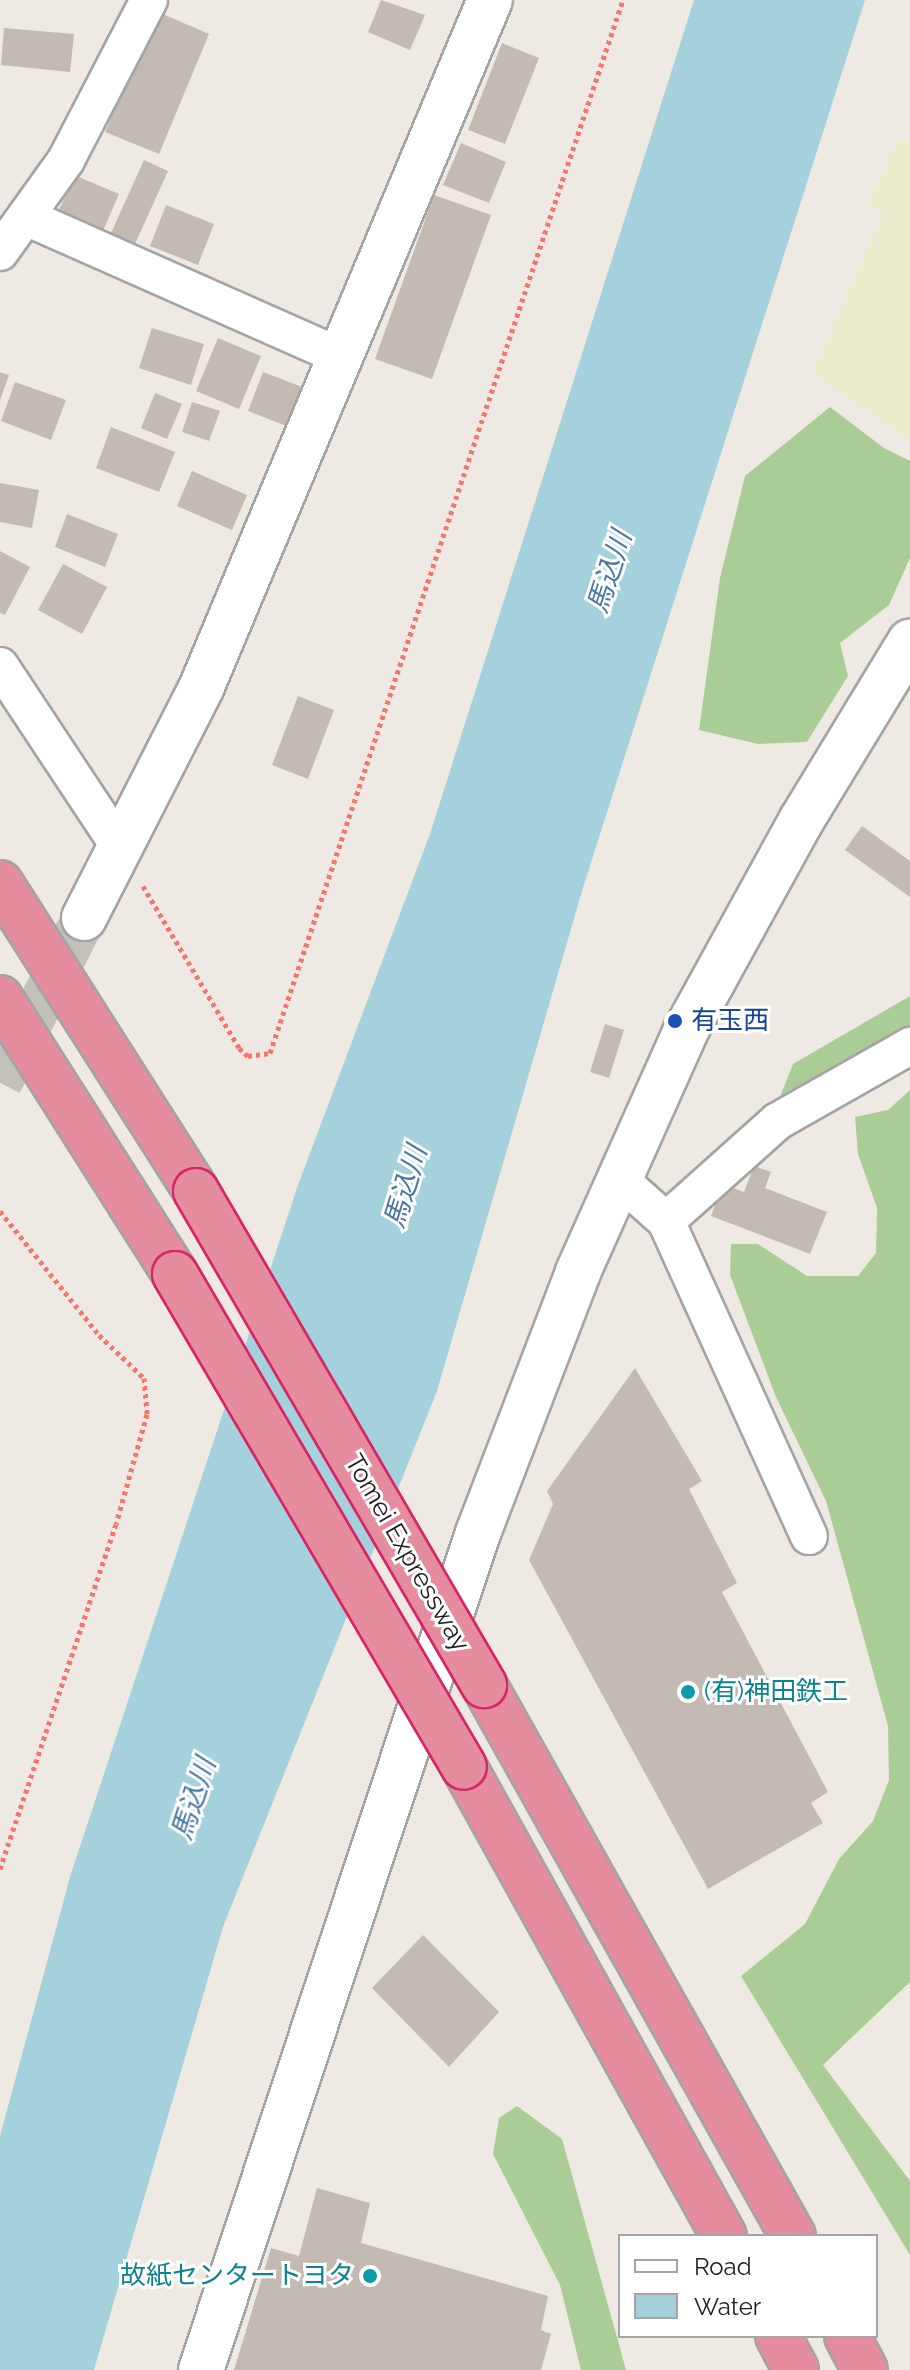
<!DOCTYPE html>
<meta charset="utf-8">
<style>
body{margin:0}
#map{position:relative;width:910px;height:2370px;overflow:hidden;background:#eeeae3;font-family:Raleway,"Noto Sans JP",sans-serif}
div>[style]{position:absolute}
.farmland>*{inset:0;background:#ecedcf}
.forest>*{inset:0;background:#aacd98}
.water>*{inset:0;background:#a4d1dc}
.building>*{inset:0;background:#c3bab3}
.tertiary-tunnel>*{height:44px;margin-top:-22px;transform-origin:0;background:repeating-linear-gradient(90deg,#c4c1bb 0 44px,transparent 0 66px)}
.path>*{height:5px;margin-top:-2.5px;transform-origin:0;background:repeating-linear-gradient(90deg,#f8756b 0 4px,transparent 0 8px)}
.roads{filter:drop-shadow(2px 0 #a4a4a4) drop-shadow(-2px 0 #a4a4a4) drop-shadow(0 2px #a4a4a4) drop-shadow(0 -2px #a4a4a4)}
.minor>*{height:36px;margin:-18px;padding:0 18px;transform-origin:18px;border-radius:18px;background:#fff}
.tertiary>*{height:44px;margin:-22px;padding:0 22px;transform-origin:22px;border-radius:22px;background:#fff}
.motorway>*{height:44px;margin:-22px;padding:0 22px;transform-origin:22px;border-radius:22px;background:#e58c9f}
.bridges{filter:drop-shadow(2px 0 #d72668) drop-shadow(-2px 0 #d72668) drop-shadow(0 2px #d72668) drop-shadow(0 -2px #d72668)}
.motorway-bridge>*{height:44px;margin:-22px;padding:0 22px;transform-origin:22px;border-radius:22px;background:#e58c9f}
.dots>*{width:22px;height:22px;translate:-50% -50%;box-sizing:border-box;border:4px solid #fff;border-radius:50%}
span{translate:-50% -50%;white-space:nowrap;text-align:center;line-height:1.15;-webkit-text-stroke:6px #fff;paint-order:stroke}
.transit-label{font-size:26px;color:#164399}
.left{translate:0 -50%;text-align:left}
.street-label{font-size:26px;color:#1d1d1d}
.culture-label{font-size:26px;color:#0d838f}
.right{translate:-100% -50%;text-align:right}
.water-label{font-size:28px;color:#4879a4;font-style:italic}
.legend{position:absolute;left:618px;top:2234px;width:260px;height:104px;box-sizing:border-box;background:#fff;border:2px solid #a5a5a5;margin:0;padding:10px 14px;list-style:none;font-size:24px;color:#1d1d1d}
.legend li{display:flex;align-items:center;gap:16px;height:40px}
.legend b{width:40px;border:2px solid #a5a5a5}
</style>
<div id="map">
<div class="farmland">
<div style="clip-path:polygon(898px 138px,910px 142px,910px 442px,812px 373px,883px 213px,867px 206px)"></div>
</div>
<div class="forest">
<div style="clip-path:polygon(830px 407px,884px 448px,910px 461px,910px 558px,889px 605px,840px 643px,848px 676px,807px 742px,758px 744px,699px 730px,720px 578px,745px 476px)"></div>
<div style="clip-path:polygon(910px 996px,910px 1029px,776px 1107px,793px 1064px)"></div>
<div style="clip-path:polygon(910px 1090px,910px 1982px,823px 2065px,910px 2181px,910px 2255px,741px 1976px,805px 1924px,839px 1859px,873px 1821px,889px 1780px,888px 1726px,826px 1501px,776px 1397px,730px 1275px,731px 1244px,758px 1244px,807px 1276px,858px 1276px,876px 1253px,877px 1208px,858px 1154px,855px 1117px,888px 1110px)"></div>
<div style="clip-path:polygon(517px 2106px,562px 2139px,626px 2370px,581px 2370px,560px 2285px,493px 2154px,499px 2118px)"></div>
</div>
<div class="water">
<div style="clip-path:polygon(694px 0,865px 0,582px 891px,437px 1391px,223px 1927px,94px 2370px,0 2370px,0 2136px,70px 1877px,298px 1185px,430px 834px)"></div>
</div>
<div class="building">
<div style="clip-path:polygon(381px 0,425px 15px,410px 50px,368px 32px)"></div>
<div style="clip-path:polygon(156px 11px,209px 34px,159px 154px,105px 132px)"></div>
<div style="clip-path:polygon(4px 28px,74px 34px,70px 72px,1px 65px)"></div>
<div style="clip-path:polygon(502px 43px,539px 58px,505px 144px,468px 130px)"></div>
<div style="clip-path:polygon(461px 143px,506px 162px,489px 203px,443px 185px)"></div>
<div style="clip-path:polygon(144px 160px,168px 171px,135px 244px,111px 233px)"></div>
<div style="clip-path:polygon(74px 175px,119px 194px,103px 231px,58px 212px)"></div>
<div style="clip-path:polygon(434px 195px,491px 215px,432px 379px,375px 359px)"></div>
<div style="clip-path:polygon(166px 205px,214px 224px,198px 265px,150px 246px)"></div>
<div style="clip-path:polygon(152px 328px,204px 344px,191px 385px,139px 368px)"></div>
<div style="clip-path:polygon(218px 338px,261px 356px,239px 409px,196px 391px)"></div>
<div style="clip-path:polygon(0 372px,9px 375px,0 400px)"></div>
<div style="clip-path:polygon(263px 372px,302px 387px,286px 426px,248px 411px)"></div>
<div style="clip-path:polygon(15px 382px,66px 400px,51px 440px,1px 421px)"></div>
<div style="clip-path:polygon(155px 393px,182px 404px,167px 439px,141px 428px)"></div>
<div style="clip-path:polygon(192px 402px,220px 411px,209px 441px,182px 432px)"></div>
<div style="clip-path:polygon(111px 427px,175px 452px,159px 492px,96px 468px)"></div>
<div style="clip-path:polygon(192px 471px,247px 495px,232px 530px,177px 506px)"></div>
<div style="clip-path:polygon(0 483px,39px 490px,32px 528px,0 522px)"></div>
<div style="clip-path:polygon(67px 514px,118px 534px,105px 567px,55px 547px)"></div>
<div style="clip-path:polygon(0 551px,30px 567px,5px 615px,0 613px)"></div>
<div style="clip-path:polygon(63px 564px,107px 587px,82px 634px,38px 610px)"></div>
<div style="clip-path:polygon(298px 696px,334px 710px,308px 779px,272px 765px)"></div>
<div style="clip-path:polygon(862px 826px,910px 861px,910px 897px,845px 850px)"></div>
<div style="clip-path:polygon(605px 1024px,624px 1030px,609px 1078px,590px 1072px)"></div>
<div style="clip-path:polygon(754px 1166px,771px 1172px,765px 1188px,827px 1212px,810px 1254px,711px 1216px,723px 1184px,744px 1192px)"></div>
<div style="clip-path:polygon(635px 1368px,702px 1481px,689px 1489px,737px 1583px,722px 1592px,828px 1792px,811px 1803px,823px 1823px,708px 1889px,529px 1560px,553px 1504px,547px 1491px)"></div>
<div style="clip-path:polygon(423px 1935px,499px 2012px,449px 2067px,372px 1988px)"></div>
<div style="clip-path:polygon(317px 2188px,370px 2203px,361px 2243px,548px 2296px,541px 2330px,551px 2334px,541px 2370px,234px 2370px,271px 2248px,299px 2256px)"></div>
</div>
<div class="tertiary-tunnel">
<div style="left:0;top:1083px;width:185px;rotate:-63deg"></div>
</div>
<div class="path">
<div style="left:143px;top:886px;width:188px;rotate:59.3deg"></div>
<div style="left:239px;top:1048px;width:12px;rotate:42deg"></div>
<div style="left:248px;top:1056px;width:22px;rotate:-8deg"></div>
<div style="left:270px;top:1053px;width:1111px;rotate:-71.47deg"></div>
<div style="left:0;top:1211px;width:159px;rotate:51.4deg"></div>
<div style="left:99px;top:1335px;width:62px;rotate:43.7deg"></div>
<div style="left:144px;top:1378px;width:36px;rotate:85deg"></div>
<div style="left:147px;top:1414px;width:114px;rotate:105.7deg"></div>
<div style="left:116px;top:1524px;width:364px;rotate:108.6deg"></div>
</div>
<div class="roads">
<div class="minor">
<div style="left:26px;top:217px;width:342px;rotate:23.9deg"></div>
<div style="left:0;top:252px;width:113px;rotate:-54.3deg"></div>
<div style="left:66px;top:160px;width:180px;rotate:-62.6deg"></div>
<div style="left:0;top:666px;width:217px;rotate:56.5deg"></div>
<div style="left:620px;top:1180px;width:62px;rotate:41.7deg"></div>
<div style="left:666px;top:1221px;width:150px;rotate:-41.8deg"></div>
<div style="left:778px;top:1121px;width:152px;rotate:-29.6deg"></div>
<div style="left:666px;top:1221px;width:346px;rotate:65.6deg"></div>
</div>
<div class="tertiary">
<div style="left:84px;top:918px;width:260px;rotate:-63deg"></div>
<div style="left:202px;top:686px;width:744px;rotate:-67.23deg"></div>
<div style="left:201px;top:2370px;width:882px;rotate:-71.69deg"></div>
<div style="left:478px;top:1533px;width:280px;rotate:-69deg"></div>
<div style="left:578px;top:1272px;width:265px;rotate:-65.9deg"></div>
<div style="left:686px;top:1030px;width:239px;rotate:-61.2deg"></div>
<div style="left:801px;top:821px;width:210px;rotate:-58.7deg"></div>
</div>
<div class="motorway">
<div style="left:0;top:883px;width:365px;rotate:57.5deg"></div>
<div style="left:0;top:998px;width:327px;rotate:57.6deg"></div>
<div style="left:484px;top:1685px;width:632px;rotate:60.72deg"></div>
<div style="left:464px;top:1767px;width:536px;rotate:61deg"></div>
<div style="left:778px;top:2336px;width:38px;rotate:62deg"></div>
<div style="left:847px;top:2336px;width:38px;rotate:62deg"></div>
</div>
</div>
<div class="bridges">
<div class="motorway-bridge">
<div style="left:196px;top:1191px;width:572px;rotate:59.76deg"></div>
<div style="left:175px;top:1274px;width:571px;rotate:59.62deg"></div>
</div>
</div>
<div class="dots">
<div style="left:675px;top:1021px;background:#1a4fb4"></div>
<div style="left:688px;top:1692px;background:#0f9aa8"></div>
<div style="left:370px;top:2276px;background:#0f9aa8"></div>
</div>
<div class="transit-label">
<span class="left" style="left:691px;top:1021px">有玉西</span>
</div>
<div class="street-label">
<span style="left:407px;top:1553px;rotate:60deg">Tomei Expressway</span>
</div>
<div class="culture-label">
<span class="left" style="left:704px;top:1692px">(有)神田鉄工</span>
<span class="right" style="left:354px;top:2276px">故紙センタートヨタ</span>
</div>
<div class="water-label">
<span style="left:610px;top:572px;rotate:-72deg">馬込川</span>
<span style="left:406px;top:1187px;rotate:-73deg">馬込川</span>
<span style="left:194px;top:1799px;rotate:-72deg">馬込川</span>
</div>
<ul class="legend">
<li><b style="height:10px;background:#fff"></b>Road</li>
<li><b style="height:22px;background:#a4d1dc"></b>Water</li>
</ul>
</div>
